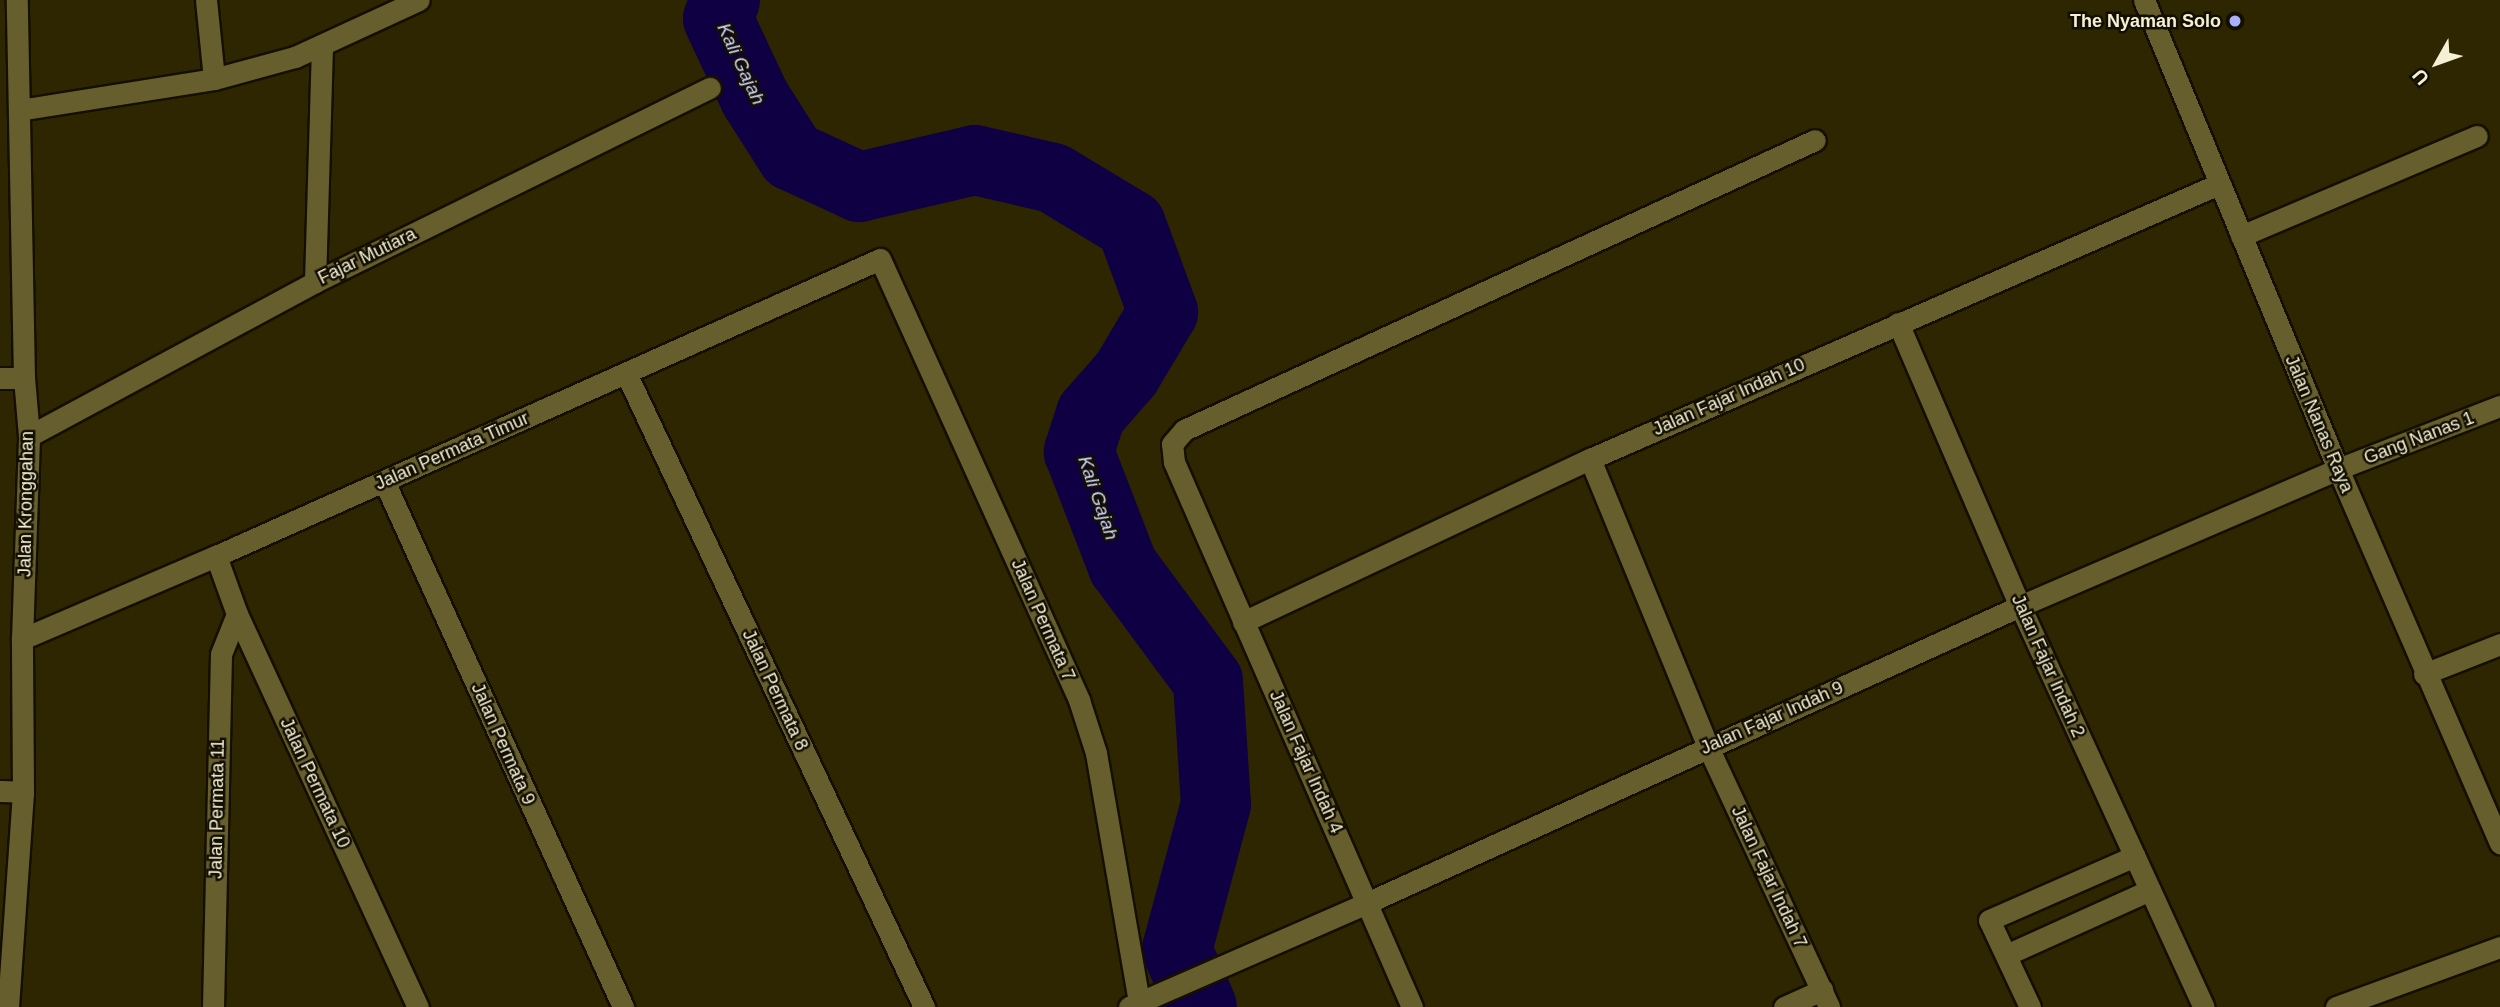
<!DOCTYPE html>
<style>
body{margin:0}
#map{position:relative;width:2500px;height:1007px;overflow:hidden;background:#2d2600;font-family:Arial,sans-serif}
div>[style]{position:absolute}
.river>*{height:70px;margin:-35px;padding:0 35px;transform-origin:35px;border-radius:35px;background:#0e0042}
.roads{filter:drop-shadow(2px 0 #140f00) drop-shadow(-2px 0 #140f00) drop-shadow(0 2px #140f00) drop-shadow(0 -2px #140f00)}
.minor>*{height:21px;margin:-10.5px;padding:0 10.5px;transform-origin:10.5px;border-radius:10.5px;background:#675e2d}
.dots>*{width:19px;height:19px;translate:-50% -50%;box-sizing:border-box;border:4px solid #130f00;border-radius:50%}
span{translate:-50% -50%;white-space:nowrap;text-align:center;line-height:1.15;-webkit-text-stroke:5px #130f00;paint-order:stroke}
.poi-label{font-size:18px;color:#f4efd5;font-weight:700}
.right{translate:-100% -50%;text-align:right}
.street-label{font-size:18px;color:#f4efd5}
.water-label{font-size:19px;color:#cfd5fe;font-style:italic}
.north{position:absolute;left:2402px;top:28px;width:70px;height:70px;-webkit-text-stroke:5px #130f00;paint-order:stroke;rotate:230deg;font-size:19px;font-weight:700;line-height:28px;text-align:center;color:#f4efd5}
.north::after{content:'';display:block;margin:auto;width:24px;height:32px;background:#f4efd5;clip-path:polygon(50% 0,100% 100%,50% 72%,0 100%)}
</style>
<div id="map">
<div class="river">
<div style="left:725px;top:0;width:20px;rotate:110deg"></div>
<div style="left:718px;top:19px;width:87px;rotate:64.9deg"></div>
<div style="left:755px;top:98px;width:69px;rotate:57.5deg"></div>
<div style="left:792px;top:156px;width:74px;rotate:24.8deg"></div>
<div style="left:859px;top:187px;width:119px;rotate:-13.1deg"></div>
<div style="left:975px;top:160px;width:80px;rotate:13deg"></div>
<div style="left:1053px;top:178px;width:91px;rotate:31.1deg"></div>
<div style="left:1131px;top:225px;width:93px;rotate:69.8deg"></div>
<div style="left:1163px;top:312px;width:72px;rotate:120.8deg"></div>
<div style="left:1126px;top:374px;width:53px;rotate:131.2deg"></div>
<div style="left:1091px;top:414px;width:40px;rotate:108deg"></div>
<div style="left:1079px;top:452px;width:122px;rotate:68.9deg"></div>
<div style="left:1123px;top:566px;width:143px;rotate:53.5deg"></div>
<div style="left:1208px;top:681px;width:123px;rotate:86.3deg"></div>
<div style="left:1216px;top:804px;width:151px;rotate:105deg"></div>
<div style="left:1177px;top:950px;width:62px;rotate:66.3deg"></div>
</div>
<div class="roads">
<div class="minor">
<div style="left:206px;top:0;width:79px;rotate:84.2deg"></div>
<div style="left:2144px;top:0;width:508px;rotate:67.53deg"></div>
<div style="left:2338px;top:469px;width:408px;rotate:66.6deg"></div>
<div style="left:19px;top:110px;width:197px;rotate:-9deg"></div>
<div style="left:214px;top:79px;width:84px;rotate:-15.2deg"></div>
<div style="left:295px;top:57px;width:136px;rotate:-24.7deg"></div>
<div style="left:2241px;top:236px;width:256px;rotate:-23deg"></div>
<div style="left:315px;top:282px;width:235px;rotate:-88.3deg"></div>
<div style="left:1898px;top:323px;width:308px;rotate:66.7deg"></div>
<div style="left:2020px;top:606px;width:441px;rotate:65.4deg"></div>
<div style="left:626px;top:373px;width:701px;rotate:64.82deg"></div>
<div style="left:0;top:378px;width:24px"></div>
<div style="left:29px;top:436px;width:325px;rotate:-28.3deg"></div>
<div style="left:315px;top:282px;width:440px;rotate:-26.2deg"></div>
<div style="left:1590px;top:459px;width:311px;rotate:67.7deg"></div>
<div style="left:1708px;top:747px;width:287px;rotate:65deg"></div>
<div style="left:384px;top:481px;width:578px;rotate:65.56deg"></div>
<div style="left:216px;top:556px;width:62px;rotate:70.1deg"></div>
<div style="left:237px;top:614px;width:433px;rotate:65.3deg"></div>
<div style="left:1243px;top:622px;width:383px;rotate:-25.2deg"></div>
<div style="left:1590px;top:459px;width:686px;rotate:-23.62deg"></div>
<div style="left:22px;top:639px;width:211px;rotate:-23.2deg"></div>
<div style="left:216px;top:556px;width:727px;rotate:-24.1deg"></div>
<div style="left:880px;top:259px;width:484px;rotate:65.7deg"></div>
<div style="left:1079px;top:700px;width:56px;rotate:72.2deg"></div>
<div style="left:1096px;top:753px;width:258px;rotate:80.2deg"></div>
<div style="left:2424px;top:674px;width:82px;rotate:-21.5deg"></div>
<div style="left:0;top:791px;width:23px;rotate:2deg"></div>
<div style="left:2006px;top:955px;width:158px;rotate:-24.3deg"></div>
<div style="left:8px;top:1007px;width:216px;rotate:-86deg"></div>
<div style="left:23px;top:792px;width:153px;rotate:-90.4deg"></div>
<div style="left:22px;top:639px;width:203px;rotate:-88deg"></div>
<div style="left:29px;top:436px;width:58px;rotate:-94.9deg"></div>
<div style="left:24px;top:378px;width:378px;rotate:-91.1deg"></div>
<div style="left:213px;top:1007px;width:353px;rotate:-88.7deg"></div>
<div style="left:221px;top:654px;width:43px;rotate:-68.2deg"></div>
<div style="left:1129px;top:1007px;width:262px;rotate:-23.6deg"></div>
<div style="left:1369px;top:902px;width:715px;rotate:-24.45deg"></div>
<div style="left:2020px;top:606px;width:346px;rotate:-23.3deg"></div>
<div style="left:2338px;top:469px;width:174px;rotate:-21.3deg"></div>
<div style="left:1412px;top:1007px;width:595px;rotate:-113.59deg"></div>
<div style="left:1174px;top:462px;width:18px;rotate:-96deg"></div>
<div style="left:1172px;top:444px;width:18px;rotate:-49deg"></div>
<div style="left:1184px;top:430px;width:694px;rotate:-24.68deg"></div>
<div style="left:1784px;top:1007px;width:42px;rotate:-24.1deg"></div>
<div style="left:2030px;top:1007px;width:96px;rotate:-115.2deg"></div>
<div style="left:1989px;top:920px;width:159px;rotate:-23.7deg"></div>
<div style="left:2336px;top:1007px;width:175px;rotate:-20.1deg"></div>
</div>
</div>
<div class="dots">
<div style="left:2235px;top:21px;background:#a8b0fc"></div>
</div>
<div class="poi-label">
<span class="right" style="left:2221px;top:21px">The Nyaman Solo</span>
</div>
<div class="street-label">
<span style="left:367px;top:256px;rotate:-26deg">Fajar Mutiara</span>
<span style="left:1729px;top:397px;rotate:-24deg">Jalan Fajar Indah 10</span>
<span style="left:2319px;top:424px;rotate:67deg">Jalan Nanas Raya</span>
<span style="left:2419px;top:438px;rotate:-21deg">Gang Nanas 1</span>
<span style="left:452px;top:451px;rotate:-24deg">Jalan Permata Timur</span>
<span style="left:26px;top:504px;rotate:-89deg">Jalan Kronggahan</span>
<span style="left:1043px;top:620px;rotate:66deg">Jalan Permata 7</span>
<span style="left:2048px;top:666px;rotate:66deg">Jalan Fajar Indah 2</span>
<span style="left:775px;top:690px;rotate:65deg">Jalan Permata 8</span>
<span style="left:1772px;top:718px;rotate:-24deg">Jalan Fajar Indah 9</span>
<span style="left:503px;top:744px;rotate:66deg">Jalan Permata 9</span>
<span style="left:1306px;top:762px;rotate:66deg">Jalan Fajar Indah 4</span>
<span style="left:315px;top:783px;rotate:65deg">Jalan Permata 10</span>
<span style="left:217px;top:809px;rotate:-89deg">Jalan Permata 11</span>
<span style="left:1769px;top:877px;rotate:65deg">Jalan Fajar Indah 7</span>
</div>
<div class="water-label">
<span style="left:741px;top:64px;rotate:65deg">Kali Gajah</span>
<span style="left:1098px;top:498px;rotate:71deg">Kali Gajah</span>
</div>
<div class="north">U</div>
</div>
